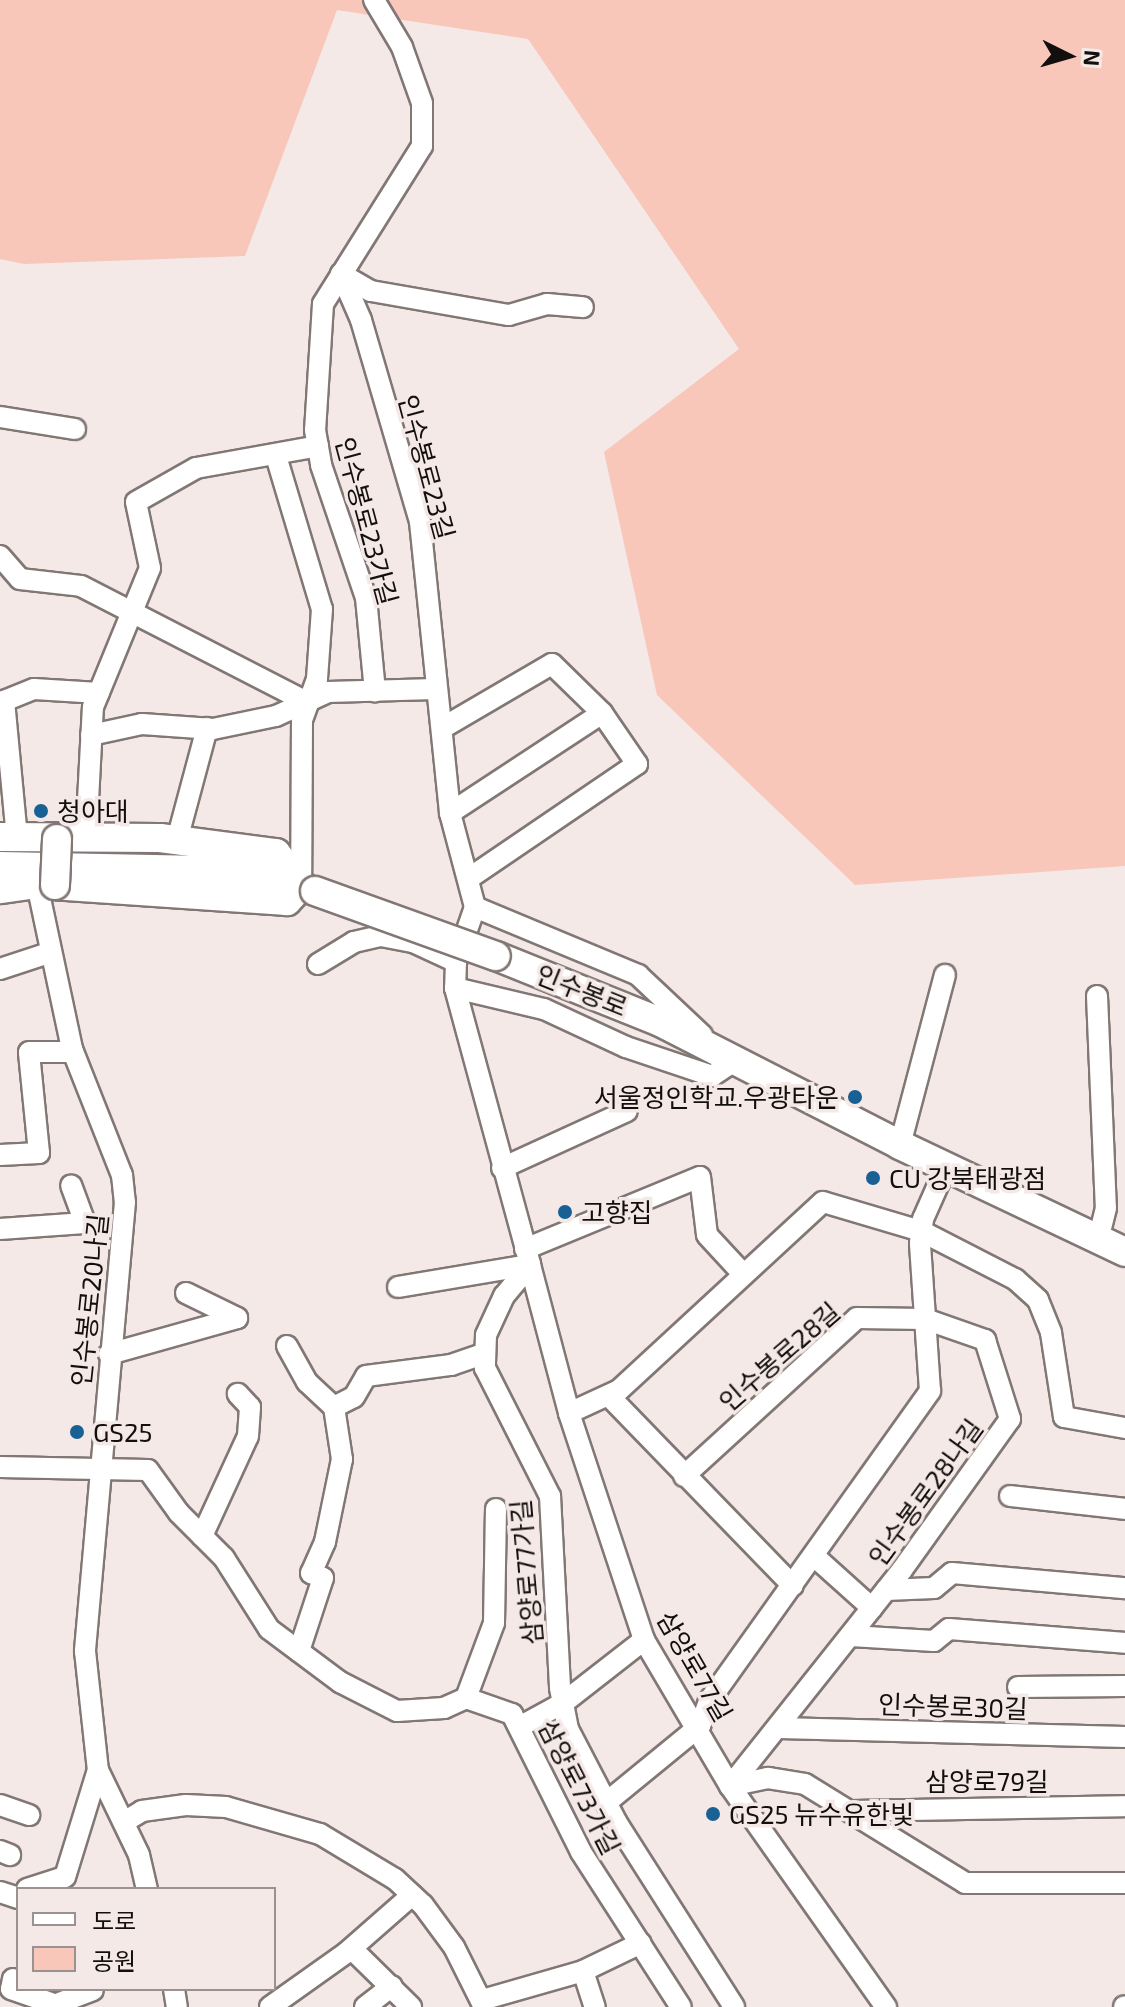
<!DOCTYPE html>
<meta charset="utf-8">
<style>
body{margin:0}
#map{position:relative;width:1125px;height:2007px;overflow:hidden;background:#f4e9e6;font-family:"Exo 2","Noto Sans KR",sans-serif}
div>[style]{position:absolute}
.green>*{inset:0;background:#f8c7ba}
.roads{filter:drop-shadow(2px 0 #817774) drop-shadow(-2px 0 #817774) drop-shadow(0 2px #817774) drop-shadow(0 -2px #817774)}
.minor>*{height:20px;margin:-10px;padding:0 10px;transform-origin:10px;border-radius:10px;background:#fff}
.secondary>*{height:28px;margin:-14px;padding:0 14px;transform-origin:14px;border-radius:14px;background:#fff}
.bridges{filter:drop-shadow(2px 0 #817774) drop-shadow(-2px 0 #817774) drop-shadow(0 2px #817774) drop-shadow(0 -2px #817774)}
.secondary-bridge>*{height:28px;margin:-14px;padding:0 14px;transform-origin:14px;border-radius:14px;background:#fff}
.dots>*{width:22px;height:22px;translate:-50% -50%;box-sizing:border-box;border:4px solid #f4e9e6;border-radius:50%}
span{translate:-50% -50%;white-space:nowrap;text-align:center;line-height:1.15;-webkit-text-stroke:7px #f4e9e6;paint-order:stroke}
.street-label{font-size:26px;color:#130f0e}
.poi-label{font-size:26px;color:#130f0e}
.left{translate:0 -50%;text-align:left}
.right{translate:-100% -50%;text-align:right}
.legend{position:absolute;left:16px;top:1887px;width:260px;height:104px;box-sizing:border-box;background:#f4e9e6;border:2px solid #9a9290;margin:0;padding:10px 14px;list-style:none;font-size:24px;color:#130f0e}
.legend li{display:flex;align-items:center;gap:16px;height:40px}
.legend b{width:40px;border:2px solid #9a9290}
.north{position:absolute;left:1029px;top:16px;width:80px;height:80px;-webkit-text-stroke:6px #f4e9e6;paint-order:stroke;rotate:95deg;font-size:22px;font-weight:700;line-height:32px;text-align:center;color:#130f0e}
.north::after{content:'';display:block;margin:auto;width:28px;height:36px;background:#130f0e;clip-path:polygon(50% 0,100% 100%,50% 72%,0 100%)}
</style>
<div id="map">
<div class="green">
<div style="clip-path:polygon(0 0,1125px 0,1125px 866px,855px 885px,657px 695px,604px 452px,739px 349px,528px 39px,337px 10px,245px 256px,24px 264px,0 259px)"></div>
</div>
<div class="roads">
<div class="minor">
<div style="left:374px;top:0;width:55px;rotate:59.2deg"></div>
<div style="left:402px;top:47px;width:59px;rotate:70.3deg"></div>
<div style="left:422px;top:103px;width:43px;rotate:90deg"></div>
<div style="left:422px;top:146px;width:186px;rotate:122.1deg"></div>
<div style="left:323px;top:304px;width:126px;rotate:93.6deg"></div>
<div style="left:315px;top:430px;width:36px;rotate:80deg"></div>
<div style="left:321px;top:465px;width:140px;rotate:71.3deg"></div>
<div style="left:366px;top:598px;width:94px;rotate:84.5deg"></div>
<div style="left:341px;top:274px;width:50px;rotate:66.5deg"></div>
<div style="left:361px;top:320px;width:210px;rotate:73.7deg"></div>
<div style="left:420px;top:522px;width:293px;rotate:84.1deg"></div>
<div style="left:450px;top:813px;width:97px;rotate:75.1deg"></div>
<div style="left:341px;top:274px;width:34px;rotate:30deg"></div>
<div style="left:371px;top:291px;width:140px;rotate:9.9deg"></div>
<div style="left:509px;top:315px;width:40px;rotate:-16deg"></div>
<div style="left:547px;top:304px;width:36px;rotate:5deg"></div>
<div style="left:0;top:417px;width:76px;rotate:9.1deg"></div>
<div style="left:276px;top:456px;width:160px;rotate:73.3deg"></div>
<div style="left:322px;top:609px;width:70px;rotate:94.1deg"></div>
<div style="left:317px;top:679px;width:44px;rotate:110.1deg"></div>
<div style="left:302px;top:720px;width:166px;rotate:90.3deg"></div>
<div style="left:0;top:556px;width:30px;rotate:49deg"></div>
<div style="left:20px;top:579px;width:61px;rotate:6.5deg"></div>
<div style="left:81px;top:586px;width:254px;rotate:27.2deg"></div>
<div style="left:444px;top:727px;width:125px;rotate:-30.3deg"></div>
<div style="left:552px;top:664px;width:70px;rotate:44.4deg"></div>
<div style="left:602px;top:713px;width:62px;rotate:55.5deg"></div>
<div style="left:637px;top:764px;width:204px;rotate:145.8deg"></div>
<div style="left:91px;top:735px;width:52px;rotate:-12.2deg"></div>
<div style="left:142px;top:724px;width:71px;rotate:4deg"></div>
<div style="left:213px;top:729px;width:64px;rotate:-11.7deg"></div>
<div style="left:276px;top:716px;width:57px;rotate:-24.8deg"></div>
<div style="left:328px;top:692px;width:107px;rotate:-1.6deg"></div>
<div style="left:450px;top:813px;width:182px;rotate:-33.3deg"></div>
<div style="left:17px;top:838px;width:138px;rotate:-95.4deg"></div>
<div style="left:4px;top:701px;width:32px;rotate:-22deg"></div>
<div style="left:34px;top:689px;width:65px;rotate:3.5deg"></div>
<div style="left:86px;top:839px;width:132px;rotate:-87deg"></div>
<div style="left:93px;top:707px;width:150px;rotate:-67.7deg"></div>
<div style="left:150px;top:568px;width:67px;rotate:-102deg"></div>
<div style="left:136px;top:502px;width:69px;rotate:-29.5deg"></div>
<div style="left:196px;top:468px;width:124px;rotate:-10.2deg"></div>
<div style="left:177px;top:840px;width:116px;rotate:-75deg"></div>
<div style="left:37px;top:884px;width:169px;rotate:78deg"></div>
<div style="left:72px;top:1049px;width:136px;rotate:68.4deg"></div>
<div style="left:122px;top:1175px;width:27px;rotate:84deg"></div>
<div style="left:125px;top:1202px;width:451px;rotate:95.1deg"></div>
<div style="left:85px;top:1651px;width:120px;rotate:83.8deg"></div>
<div style="left:98px;top:1770px;width:94px;rotate:64.2deg"></div>
<div style="left:139px;top:1855px;width:35px;rotate:77deg"></div>
<div style="left:475px;top:907px;width:58px;rotate:109.1deg"></div>
<div style="left:456px;top:962px;width:26px;rotate:92deg"></div>
<div style="left:455px;top:988px;width:287px;rotate:74.8deg"></div>
<div style="left:530px;top:1265px;width:40px;rotate:130deg"></div>
<div style="left:504px;top:1296px;width:43px;rotate:114.8deg"></div>
<div style="left:486px;top:1335px;width:33px;rotate:92deg"></div>
<div style="left:485px;top:1368px;width:144px;rotate:63.1deg"></div>
<div style="left:550px;top:1496px;width:192px;rotate:87deg"></div>
<div style="left:560px;top:1688px;width:42px;rotate:79deg"></div>
<div style="left:568px;top:1729px;width:106px;rotate:62.5deg"></div>
<div style="left:617px;top:1823px;width:218px;rotate:57.5deg"></div>
<div style="left:475px;top:907px;width:177px;rotate:22.6deg"></div>
<div style="left:638px;top:975px;width:88px;rotate:43.2deg"></div>
<div style="left:318px;top:964px;width:42px;rotate:-31.4deg"></div>
<div style="left:354px;top:942px;width:28px;rotate:-13deg"></div>
<div style="left:381px;top:936px;width:33px;rotate:11deg"></div>
<div style="left:413px;top:942px;width:47px;rotate:24.9deg"></div>
<div style="left:0;top:969px;width:52px;rotate:-18.1deg"></div>
<div style="left:455px;top:988px;width:91px;rotate:13.3deg"></div>
<div style="left:544px;top:1009px;width:90px;rotate:24.9deg"></div>
<div style="left:626px;top:1047px;width:91px;rotate:18.6deg"></div>
<div style="left:712px;top:1076px;width:27px;rotate:-34deg"></div>
<div style="left:734px;top:1061px;width:9px;rotate:-139deg"></div>
<div style="left:1097px;top:996px;width:212px;rotate:87.6deg"></div>
<div style="left:1106px;top:1208px;width:32px;rotate:104deg"></div>
<div style="left:900px;top:1145px;width:176px;rotate:-75.2deg"></div>
<div style="left:0;top:1155px;width:39px;rotate:-3deg"></div>
<div style="left:39px;top:1153px;width:101px;rotate:-95.7deg"></div>
<div style="left:29px;top:1052px;width:44px"></div>
<div style="left:502px;top:1168px;width:137px;rotate:-24.5deg"></div>
<div style="left:0;top:1229px;width:85px;rotate:-4deg"></div>
<div style="left:85px;top:1223px;width:40px;rotate:-110.2deg"></div>
<div style="left:525px;top:1249px;width:189px;rotate:-22.4deg"></div>
<div style="left:700px;top:1177px;width:58px;rotate:83.1deg"></div>
<div style="left:707px;top:1235px;width:54px;rotate:47.2deg"></div>
<div style="left:398px;top:1287px;width:134px;rotate:-9.5deg"></div>
<div style="left:530px;top:1265px;width:153px;rotate:75.2deg"></div>
<div style="left:569px;top:1413px;width:239px;rotate:71.7deg"></div>
<div style="left:644px;top:1640px;width:169px;rotate:59.5deg"></div>
<div style="left:730px;top:1786px;width:271px;rotate:54.8deg"></div>
<div style="left:186px;top:1293px;width:57px;rotate:26.1deg"></div>
<div style="left:287px;top:1346px;width:41px;rotate:60.9deg"></div>
<div style="left:307px;top:1382px;width:37px;rotate:43deg"></div>
<div style="left:334px;top:1407px;width:53px;rotate:81.3deg"></div>
<div style="left:342px;top:1459px;width:85px;rotate:101.6deg"></div>
<div style="left:325px;top:1542px;width:34px;rotate:114deg"></div>
<div style="left:311px;top:1573px;width:13px;rotate:23deg"></div>
<div style="left:323px;top:1578px;width:77px;rotate:108.2deg"></div>
<div style="left:109px;top:1354px;width:133px;rotate:-15.7deg"></div>
<div style="left:609px;top:1396px;width:264px;rotate:45.9deg"></div>
<div style="left:334px;top:1407px;width:22px;rotate:-27deg"></div>
<div style="left:354px;top:1397px;width:24px;rotate:-60deg"></div>
<div style="left:366px;top:1376px;width:86px;rotate:-7.4deg"></div>
<div style="left:451px;top:1365px;width:36px;rotate:-19deg"></div>
<div style="left:569px;top:1413px;width:55px;rotate:-24.7deg"></div>
<div style="left:619px;top:1390px;width:277px;rotate:-42.7deg"></div>
<div style="left:823px;top:1202px;width:102px;rotate:16.5deg"></div>
<div style="left:921px;top:1231px;width:106px;rotate:27.1deg"></div>
<div style="left:1015px;top:1279px;width:31px;rotate:42deg"></div>
<div style="left:1038px;top:1300px;width:35px;rotate:68deg"></div>
<div style="left:1051px;top:1333px;width:85px;rotate:81.2deg"></div>
<div style="left:1064px;top:1417px;width:62px;rotate:10.2deg"></div>
<div style="left:0;top:1467px;width:148px;rotate:1.2deg"></div>
<div style="left:148px;top:1470px;width:53px;rotate:54.2deg"></div>
<div style="left:179px;top:1513px;width:64px;rotate:45deg"></div>
<div style="left:224px;top:1558px;width:84px;rotate:57.6deg"></div>
<div style="left:269px;top:1629px;width:89px;rotate:36.7deg"></div>
<div style="left:340px;top:1682px;width:64px;rotate:27deg"></div>
<div style="left:397px;top:1711px;width:47px;rotate:-3.7deg"></div>
<div style="left:444px;top:1708px;width:24px;rotate:-24deg"></div>
<div style="left:466px;top:1698px;width:49px;rotate:19.2deg"></div>
<div style="left:512px;top:1714px;width:154px;rotate:63.4deg"></div>
<div style="left:581px;top:1852px;width:184px;rotate:57.2deg"></div>
<div style="left:684px;top:1476px;width:234px;rotate:-42.4deg"></div>
<div style="left:857px;top:1318px;width:68px;rotate:0.8deg"></div>
<div style="left:925px;top:1319px;width:64px;rotate:19.3deg"></div>
<div style="left:985px;top:1340px;width:83px;rotate:72.4deg"></div>
<div style="left:1010px;top:1419px;width:186px;rotate:125.6deg"></div>
<div style="left:902px;top:1570px;width:276px;rotate:128.5deg"></div>
<div style="left:1010px;top:1496px;width:116px;rotate:6.4deg"></div>
<div style="left:202px;top:1536px;width:110px;rotate:-65.3deg"></div>
<div style="left:248px;top:1436px;width:29px;rotate:-86deg"></div>
<div style="left:250px;top:1407px;width:18px;rotate:-133deg"></div>
<div style="left:814px;top:1556px;width:78px;rotate:41.9deg"></div>
<div style="left:886px;top:1590px;width:48px;rotate:-2.4deg"></div>
<div style="left:934px;top:1588px;width:23px;rotate:-40deg"></div>
<div style="left:952px;top:1573px;width:174px;rotate:5deg"></div>
<div style="left:851px;top:1636px;width:83px;rotate:3.4deg"></div>
<div style="left:934px;top:1641px;width:19px;rotate:-39deg"></div>
<div style="left:949px;top:1629px;width:177px;rotate:4.5deg"></div>
<div style="left:1018px;top:1687px;width:107px;rotate:-0.5deg"></div>
<div style="left:466px;top:1698px;width:80px;rotate:-69.5deg"></div>
<div style="left:494px;top:1623px;width:114px;rotate:-89deg"></div>
<div style="left:521px;top:1726px;width:48px;rotate:-28.7deg"></div>
<div style="left:563px;top:1703px;width:103px;rotate:-37.9deg"></div>
<div style="left:780px;top:1728px;width:345px;rotate:1.5deg"></div>
<div style="left:730px;top:1786px;width:39px;rotate:-12deg"></div>
<div style="left:768px;top:1778px;width:37px;rotate:9deg"></div>
<div style="left:805px;top:1784px;width:188px;rotate:31.7deg"></div>
<div style="left:965px;top:1883px;width:160px"></div>
<div style="left:607px;top:1802px;width:120px;rotate:-39.3deg"></div>
<div style="left:700px;top:1726px;width:27px;rotate:-70deg"></div>
<div style="left:709px;top:1701px;width:381px;rotate:-54.5deg"></div>
<div style="left:930px;top:1391px;width:148px;rotate:-93.9deg"></div>
<div style="left:920px;top:1243px;width:24px;rotate:-83deg"></div>
<div style="left:923px;top:1219px;width:57px;rotate:-66.1deg"></div>
<div style="left:0;top:1805px;width:31px;rotate:19deg"></div>
<div style="left:849px;top:1811px;width:276px;rotate:-1deg"></div>
<div style="left:124px;top:1822px;width:21px;rotate:-31deg"></div>
<div style="left:142px;top:1811px;width:44px;rotate:-7.8deg"></div>
<div style="left:186px;top:1805px;width:40px;rotate:2.9deg"></div>
<div style="left:226px;top:1807px;width:98px;rotate:16deg"></div>
<div style="left:320px;top:1834px;width:87px;rotate:31deg"></div>
<div style="left:395px;top:1879px;width:38px;rotate:43deg"></div>
<div style="left:423px;top:1905px;width:52px;rotate:53.6deg"></div>
<div style="left:454px;top:1947px;width:67px;rotate:63.4deg"></div>
<div style="left:0;top:1851px;width:11px;rotate:22deg"></div>
<div style="left:27px;top:1889px;width:40px;rotate:-18deg"></div>
<div style="left:65px;top:1877px;width:112px;rotate:-72.9deg"></div>
<div style="left:0;top:1892px;width:19px;rotate:18deg"></div>
<div style="left:352px;top:1949px;width:83px;rotate:44.5deg"></div>
<div style="left:583px;top:1971px;width:38px;rotate:72deg"></div>
<div style="left:13px;top:1979px;width:10px;rotate:101deg"></div>
<div style="left:11px;top:1989px;width:42px;rotate:19.3deg"></div>
<div style="left:174px;top:1989px;width:18px;rotate:81deg"></div>
<div style="left:482px;top:2000px;width:105px;rotate:-16deg"></div>
<div style="left:583px;top:1971px;width:64px;rotate:-25.8deg"></div>
<div style="left:49px;top:2007px;width:47px;rotate:-21.1deg"></div>
<div style="left:270px;top:2007px;width:93px;rotate:-35.4deg"></div>
<div style="left:346px;top:1953px;width:88px;rotate:-41.3deg"></div>
<div style="left:365px;top:2007px;width:34px;rotate:-38deg"></div>
<div style="left:1124px;top:2007px;width:1px;rotate:-45deg"></div>
</div>
<div class="secondary">
<div style="left:0;top:837px;width:160px;rotate:0.4deg"></div>
<div style="left:160px;top:838px;width:117px;rotate:7.4deg"></div>
<div style="left:276px;top:853px;width:41px;rotate:52.9deg"></div>
<div style="left:301px;top:886px;width:21px;rotate:133deg"></div>
<div style="left:287px;top:901px;width:251px;rotate:-176.1deg"></div>
<div style="left:37px;top:884px;width:37px;rotate:172deg"></div>
<div style="left:0;top:866px;width:204px;rotate:1.1deg"></div>
<div style="left:204px;top:870px;width:68px;rotate:5deg"></div>
<div style="left:272px;top:876px;width:35px;rotate:20deg"></div>
<div style="left:496px;top:956px;width:177px;rotate:21.9deg"></div>
<div style="left:660px;top:1022px;width:270px;rotate:27.1deg"></div>
<div style="left:900px;top:1145px;width:249px;rotate:25.4deg"></div>
</div>
</div>
<div class="bridges">
<div class="secondary-bridge">
<div style="left:55px;top:885px;width:46px;rotate:-87.5deg"></div>
<div style="left:315px;top:891px;width:192px;rotate:19.8deg"></div>
</div>
</div>
<div class="dots">
<div style="left:41px;top:811px;background:#196095"></div>
<div style="left:855px;top:1097px;background:#196095"></div>
<div style="left:873px;top:1178px;background:#196095"></div>
<div style="left:565px;top:1212px;background:#196095"></div>
<div style="left:77px;top:1432px;background:#196095"></div>
<div style="left:713px;top:1814px;background:#196095"></div>
</div>
<div class="street-label">
<span style="left:427px;top:467px;rotate:75deg">인수봉로23길</span>
<span style="left:367px;top:521px;rotate:75deg">인수봉로23가길</span>
<span style="left:582px;top:990px;rotate:22deg">인수봉로</span>
<span style="left:89px;top:1300px;rotate:-84deg">인수봉로20나길</span>
<span style="left:779px;top:1356px;rotate:-41deg">인수봉로28길</span>
<span style="left:925px;top:1492px;rotate:-54deg">인수봉로28나길</span>
<span style="left:526px;top:1572px;rotate:-95deg">삼양로77가길</span>
<span style="left:695px;top:1666px;rotate:60deg">삼양로77길</span>
<span style="left:953px;top:1706px;rotate:2deg">인수봉로30길</span>
<span style="left:987px;top:1781px">삼양로79길</span>
<span style="left:580px;top:1787px;rotate:63deg">삼양로73가길</span>
</div>
<div class="poi-label">
<span class="left" style="left:57px;top:811px">청아대</span>
<span class="right" style="left:839px;top:1097px">서울정인학교.우광타운</span>
<span class="left" style="left:889px;top:1178px">CU 강북태광점</span>
<span class="left" style="left:581px;top:1212px">고향집</span>
<span class="left" style="left:93px;top:1432px">GS25</span>
<span class="left" style="left:729px;top:1814px">GS25 뉴수유한빛</span>
</div>
<ul class="legend">
<li><b style="height:10px;background:#fff"></b>도로</li>
<li><b style="height:22px;background:#f8c7ba"></b>공원</li>
</ul>
<div class="north">N</div>
</div>
